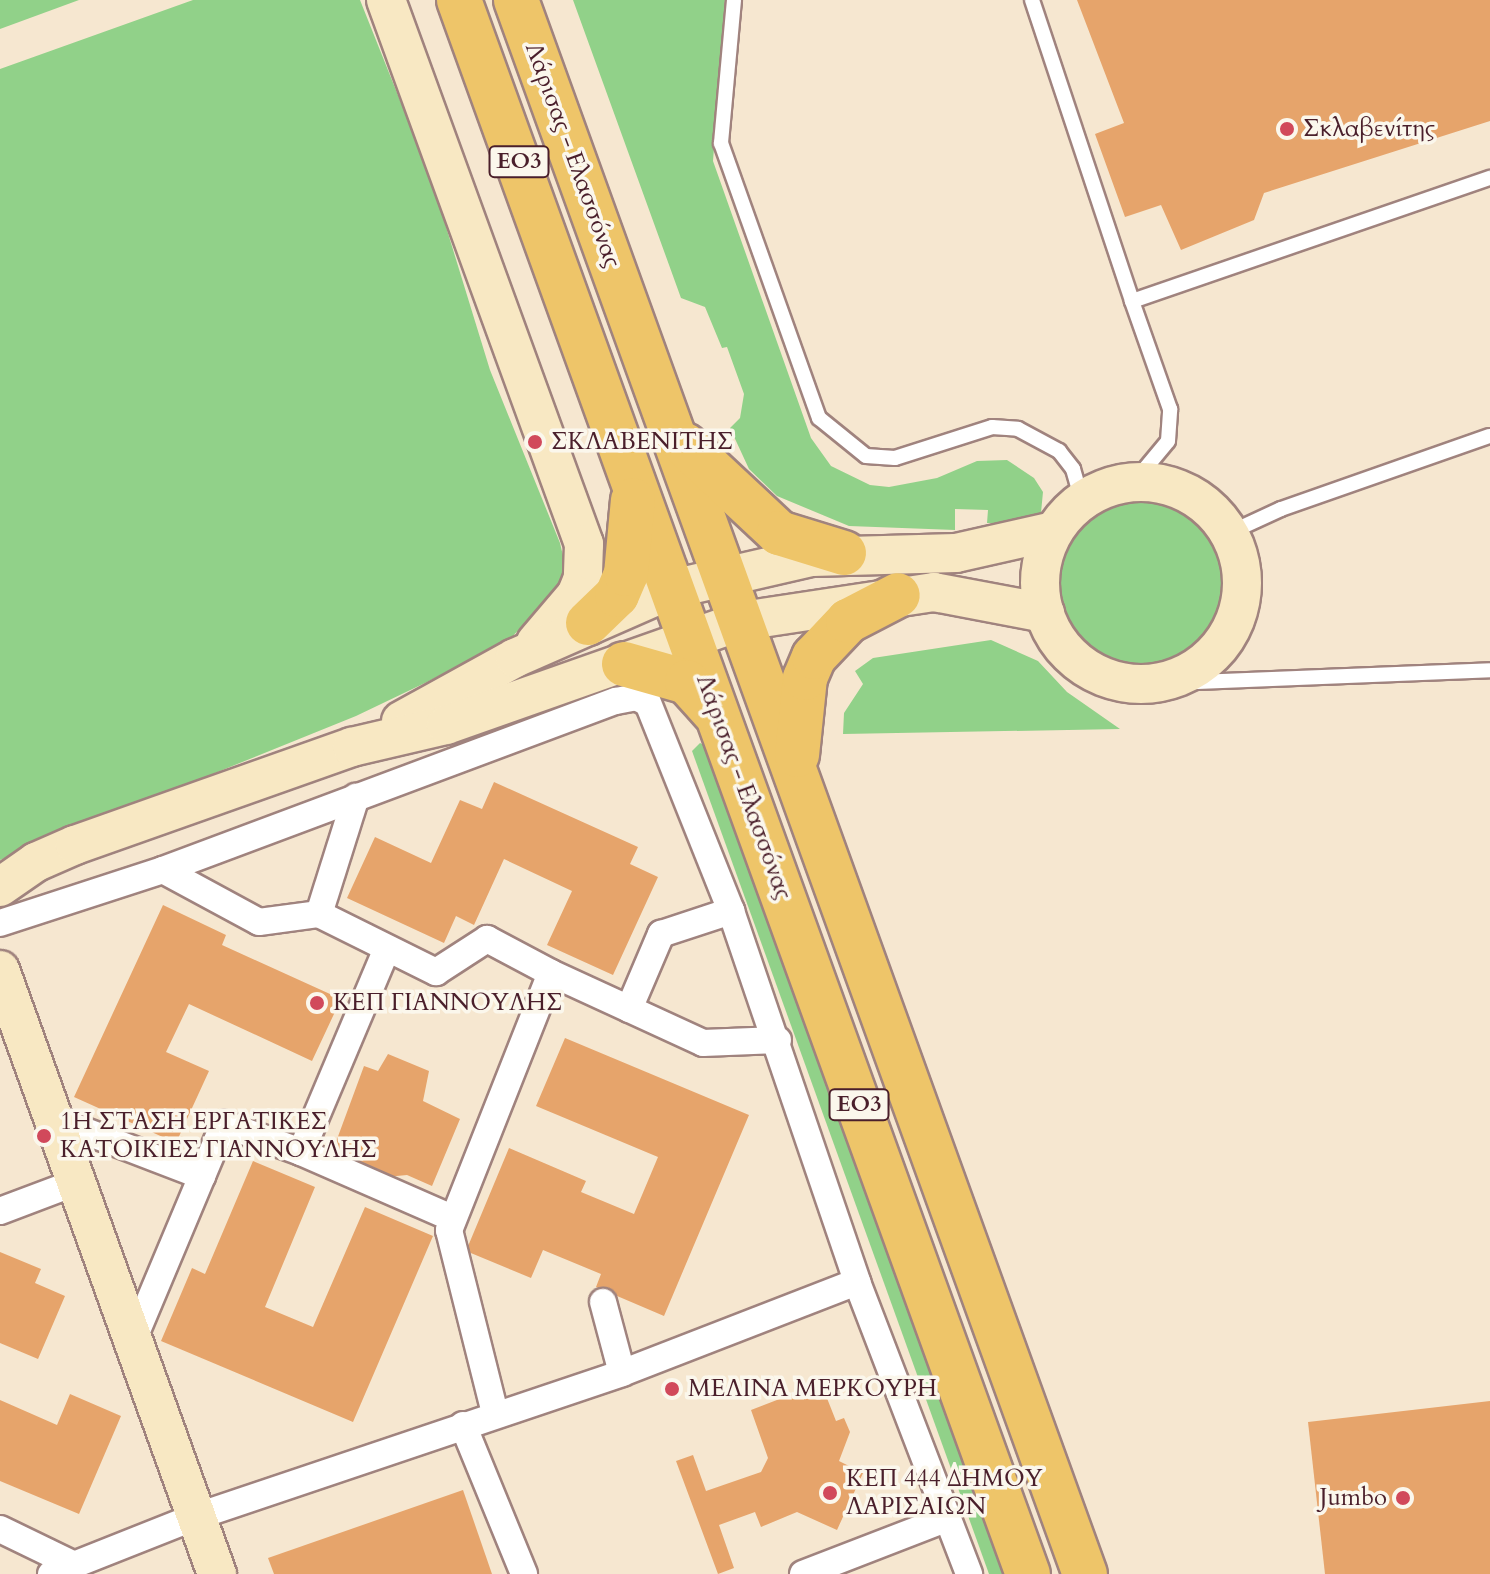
<!DOCTYPE html>
<meta charset="utf-8">
<style>
body{margin:0}
#map{position:relative;width:1490px;height:1574px;overflow:hidden;background:#f6e7d0;font-family:Cardo,serif}
div>[style]{position:absolute}
.green>*{inset:0;background:#91d189}
.round{border-radius:50%}
.building>*{inset:0;background:#e6a46b}
.roads{filter:drop-shadow(2px 0 #a0837e) drop-shadow(-2px 0 #a0837e) drop-shadow(0 2px #a0837e) drop-shadow(0 -2px #a0837e)}
.lane>*{height:14px;margin:-7px;padding:0 7px;transform-origin:7px;border-radius:7px;background:#fff}
.street>*{height:26px;margin:-13px;padding:0 13px;transform-origin:13px;border-radius:13px;background:#fff}
.secondary>*{height:38px;margin:-19px;padding:0 19px;transform-origin:19px;border-radius:19px;background:#f8e8c3}
.secondary>.ring{margin:-19px;padding:0;box-sizing:content-box;background:none;border:38px solid #f8e8c3;border-radius:50%}
.highway>*{height:44px;margin:-22px;padding:0 22px;transform-origin:22px;border-radius:22px;background:#eec569}
.dots>*{width:22px;height:22px;translate:-50% -50%;box-sizing:border-box;border:4px solid #fbf7ec;border-radius:50%}
span{translate:-50% -50%;white-space:nowrap;text-align:center;line-height:1.15;-webkit-text-stroke:7px #fbf7ec;paint-order:stroke}
.shield-label span{padding:2px 6px;background:#fbf7ec;border:2px solid;border-radius:6px;-webkit-text-stroke-width:0}
.shield-label{font-size:22px;color:#4a1f2b;font-weight:700}
.poi-label{font-size:24px;color:#4a1f2b}
.left{translate:0 -50%;text-align:left}
.right{translate:-100% -50%;text-align:right}
.street-label{font-size:24px;color:#4a1f2b}
</style>
<div id="map">
<div class="green">
<div style="clip-path:polygon(0 0,79px 0,0 29px)"></div>
<div style="clip-path:polygon(193px 0,360px 0,431px 178px,490px 370px,560px 543px,568px 577px,511px 638px,427px 682px,356px 716px,0 860px,0 69px)"></div>
<div style="clip-path:polygon(573px 0,725px 0,713px 161px,811px 438px,831px 466px,870px 485px,889px 487px,937px 478px,977px 461px,1007px 460px,1034px 478px,1043px 492px,1040px 523px,987px 523px,988px 510px,955px 509px,955px 530px,849px 526px,777px 496px,749px 469px,730px 428px,740px 418px,744px 394px,727px 347px,722px 348px,705px 307px,681px 298px)"></div>
<div class="round" style="left:1057px;top:497px;width:172px;height:172px"></div>
<div style="clip-path:polygon(991px 640px,1038px 661px,1067px 692px,1120px 729px,843px 734px,844px 713px,863px 684px,855px 671px,873px 658px)"></div>
<div style="clip-path:polygon(700px 743px,706px 746px,1005px 1574px,989px 1574px,692px 751px)"></div>
</div>
<div class="building">
<div style="clip-path:polygon(1077px 0,1490px 0,1490px 121px,1264px 193px,1254px 220px,1181px 250px,1161px 205px,1125px 217px,1095px 134px,1124px 123px)"></div>
<div style="clip-path:polygon(494px 782px,638px 847px,630px 864px,658px 877px,613px 975px,547px 945px,572px 891px,504px 859px,474px 925px,456px 916px,444px 943px,347px 898px,375px 837px,431px 863px,460px 800px,482px 809px)"></div>
<div style="clip-path:polygon(163px 905px,226px 935px,222px 945px,341px 999px,312px 1061px,189px 1004px,166px 1052px,209px 1071px,176px 1143px,74px 1097px)"></div>
<div style="clip-path:polygon(565px 1038px,749px 1115px,664px 1316px,596px 1287px,601px 1274px,543px 1250px,531px 1278px,466px 1251px,509px 1148px,586px 1181px,581px 1192px,634px 1214px,658px 1157px,536px 1106px)"></div>
<div style="clip-path:polygon(388px 1054px,429px 1071px,423px 1101px,460px 1119px,432px 1186px,407px 1175px,386px 1177px,333px 1150px,364px 1066px,378px 1071px)"></div>
<div style="clip-path:polygon(253px 1161px,315px 1187px,265px 1307px,313px 1327px,365px 1207px,433px 1236px,353px 1422px,161px 1341px,192px 1268px,205px 1274px)"></div>
<div style="clip-path:polygon(0 1252px,41px 1269px,35px 1283px,65px 1296px,38px 1359px,0 1343px)"></div>
<div style="clip-path:polygon(821px 1383px,836px 1421px,844px 1418px,850px 1432px,839px 1461px,863px 1473px,837px 1530px,797px 1512px,761px 1527px,755px 1512px,719px 1525px,734px 1568px,718px 1574px,676px 1461px,693px 1455px,706px 1491px,761px 1472px,768px 1458px,751px 1410px)"></div>
<div style="clip-path:polygon(70px 1394px,121px 1416px,79px 1514px,0 1481px,0 1400px,57px 1425px)"></div>
<div style="clip-path:polygon(1490px 1401px,1490px 1574px,1325px 1574px,1308px 1422px)"></div>
<div style="clip-path:polygon(463px 1490px,492px 1574px,274px 1574px,268px 1558px)"></div>
</div>
<div class="roads">
<div class="lane">
<div style="left:734px;top:0;width:144px;rotate:95.2deg"></div>
<div style="left:721px;top:143px;width:292px;rotate:70.4deg"></div>
<div style="left:819px;top:418px;width:60px;rotate:39deg"></div>
<div style="left:866px;top:456px;width:29px;rotate:4deg"></div>
<div style="left:895px;top:458px;width:102px;rotate:-17.7deg"></div>
<div style="left:992px;top:427px;width:26px;rotate:4deg"></div>
<div style="left:1018px;top:429px;width:47px;rotate:28.2deg"></div>
<div style="left:1059px;top:451px;width:23px;rotate:52deg"></div>
<div style="left:1073px;top:469px;width:33px;rotate:74deg"></div>
<div style="left:1032px;top:0;width:317px;rotate:71.6deg"></div>
<div style="left:1134px;top:482px;width:53px;rotate:-50.3deg"></div>
<div style="left:1168px;top:441px;width:32px;rotate:-86deg"></div>
<div style="left:1170px;top:409px;width:114px;rotate:-109.4deg"></div>
<div style="left:1132px;top:301px;width:379px;rotate:-19deg"></div>
<div style="left:1229px;top:533px;width:57px;rotate:-24.8deg"></div>
<div style="left:1281px;top:509px;width:221px;rotate:-19.3deg"></div>
<div style="left:1148px;top:684px;width:342px;rotate:-2.3deg"></div>
</div>
<div class="street">
<div style="left:163px;top:870px;width:109px;rotate:28.4deg"></div>
<div style="left:259px;top:922px;width:61px;rotate:-7.6deg"></div>
<div style="left:319px;top:914px;width:131px;rotate:26.4deg"></div>
<div style="left:436px;top:972px;width:61px;rotate:-32.9deg"></div>
<div style="left:487px;top:939px;width:72px;rotate:28deg"></div>
<div style="left:551px;top:973px;width:277px;rotate:111.6deg"></div>
<div style="left:449px;top:1230px;width:189px;rotate:75.9deg"></div>
<div style="left:319px;top:914px;width:123px;rotate:-72.5deg"></div>
<div style="left:0;top:923px;width:171px;rotate:-18deg"></div>
<div style="left:163px;top:870px;width:483px;rotate:-20.5deg"></div>
<div style="left:616px;top:701px;width:20px;rotate:-11deg"></div>
<div style="left:636px;top:697px;width:13px;rotate:27deg"></div>
<div style="left:648px;top:703px;width:224px;rotate:68.2deg"></div>
<div style="left:731px;top:911px;width:392px;rotate:71.2deg"></div>
<div style="left:857px;top:1282px;width:313px;rotate:69deg"></div>
<div style="left:551px;top:973px;width:167px;rotate:24.7deg"></div>
<div style="left:703px;top:1043px;width:75px;rotate:-2.3deg"></div>
<div style="left:629px;top:1009px;width:82px;rotate:-66.9deg"></div>
<div style="left:661px;top:934px;width:74px;rotate:-18.2deg"></div>
<div style="left:51px;top:1118px;width:162px;rotate:21deg"></div>
<div style="left:301px;top:1152px;width:165px;rotate:23.6deg"></div>
<div style="left:0;top:1211px;width:79px;rotate:-20.7deg"></div>
<div style="left:603px;top:1302px;width:73px;rotate:75deg"></div>
<div style="left:131px;top:1345px;width:240px;rotate:-67.2deg"></div>
<div style="left:224px;top:1124px;width:82px;rotate:20deg"></div>
<div style="left:301px;top:1152px;width:221px;rotate:-67.1deg"></div>
<div style="left:463px;top:1425px;width:161px;rotate:67.7deg"></div>
<div style="left:0;top:1529px;width:82px;rotate:25.9deg"></div>
<div style="left:51px;top:1574px;width:155px;rotate:-21.6deg"></div>
<div style="left:195px;top:1517px;width:451px;rotate:-18.6deg"></div>
<div style="left:622px;top:1373px;width:252px;rotate:-21.2deg"></div>
<div style="left:803px;top:1574px;width:155px;rotate:-21.1deg"></div>
</div>
<div class="secondary">
<div style="left:386px;top:0;width:579px;rotate:70deg"></div>
<div style="left:584px;top:544px;width:34px;rotate:92deg"></div>
<div style="left:583px;top:578px;width:18px;rotate:112deg"></div>
<div style="left:576px;top:595px;width:62px;rotate:130.4deg"></div>
<div class="ring" style="left:1040px;top:482px;width:164px;height:164px"></div>
<div style="left:401px;top:721px;width:130px;rotate:-28.9deg"></div>
<div style="left:515px;top:658px;width:171px;rotate:-23.7deg"></div>
<div style="left:672px;top:589px;width:144px;rotate:-12.9deg"></div>
<div style="left:812px;top:557px;width:144px;rotate:-1.6deg"></div>
<div style="left:956px;top:553px;width:100px;rotate:-12.7deg"></div>
<div style="left:0;top:887px;width:44px;rotate:-34.8deg"></div>
<div style="left:36px;top:862px;width:43px;rotate:-23.6deg"></div>
<div style="left:75px;top:845px;width:294px;rotate:-19.5deg"></div>
<div style="left:352px;top:747px;width:97px;rotate:-13.2deg"></div>
<div style="left:446px;top:725px;width:314px;rotate:-19.4deg"></div>
<div style="left:742px;top:621px;width:194px;rotate:-8.6deg"></div>
<div style="left:934px;top:592px;width:113px;rotate:10.7deg"></div>
<div style="left:0;top:970px;width:642px;rotate:70.24deg"></div>
</div>
<div class="highway">
<div style="left:459px;top:0;width:1674px;rotate:70.13deg"></div>
<div style="left:516px;top:0;width:1674px;rotate:70.13deg"></div>
<div style="left:685px;top:445px;width:129px;rotate:43.1deg"></div>
<div style="left:779px;top:533px;width:68px;rotate:17.1deg"></div>
<div style="left:588px;top:623px;width:40px;rotate:-44deg"></div>
<div style="left:617px;top:595px;width:23px;rotate:-67deg"></div>
<div style="left:626px;top:574px;width:74px;rotate:-84.6deg"></div>
<div style="left:624px;top:664px;width:66px;rotate:15.9deg"></div>
<div style="left:687px;top:682px;width:40px;rotate:48deg"></div>
<div style="left:797px;top:755px;width:77px;rotate:-84.1deg"></div>
<div style="left:805px;top:678px;width:23px;rotate:-67deg"></div>
<div style="left:814px;top:657px;width:50px;rotate:-46.6deg"></div>
<div style="left:848px;top:621px;width:56px;rotate:-27.5deg"></div>
</div>
</div>
<div class="dots">
<div style="left:1287px;top:129px;background:#d1495b"></div>
<div style="left:535px;top:442px;background:#d1495b"></div>
<div style="left:317px;top:1003px;background:#d1495b"></div>
<div style="left:44px;top:1136px;background:#d1495b"></div>
<div style="left:672px;top:1389px;background:#d1495b"></div>
<div style="left:830px;top:1493px;background:#d1495b"></div>
<div style="left:1403px;top:1498px;background:#d1495b"></div>
</div>
<div class="shield-label">
<span style="left:519px;top:162px">ΕΟ3</span>
<span style="left:859px;top:1105px">ΕΟ3</span>
</div>
<div class="poi-label">
<span class="left" style="left:1303px;top:129px">Σκλαβενίτης</span>
<span class="left" style="left:551px;top:442px">ΣΚΛΑΒΕΝΙΤΗΣ</span>
<span class="left" style="left:333px;top:1003px">ΚΕΠ ΓΙΑΝΝΟΥΛΗΣ</span>
<span class="left" style="left:60px;top:1136px">1Η ΣΤΑΣΗ ΕΡΓΑΤΙΚΕΣ<br>ΚΑΤΟΙΚΙΕΣ ΓΙΑΝΝΟΥΛΗΣ</span>
<span class="left" style="left:688px;top:1389px">ΜΕΛΙΝΑ ΜΕΡΚΟΥΡΗ</span>
<span class="left" style="left:846px;top:1493px">ΚΕΠ 444 ΔΗΜΟΥ<br>ΛΑΡΙΣΑΙΩΝ</span>
<span class="right" style="left:1387px;top:1498px">Jumbo</span>
</div>
<div class="street-label">
<span style="left:573px;top:155px;rotate:70deg">Λάρισας - Ελασσόνας</span>
<span style="left:744px;top:787px;rotate:70deg">Λάρισας - Ελασσόνας</span>
</div>
</div>
